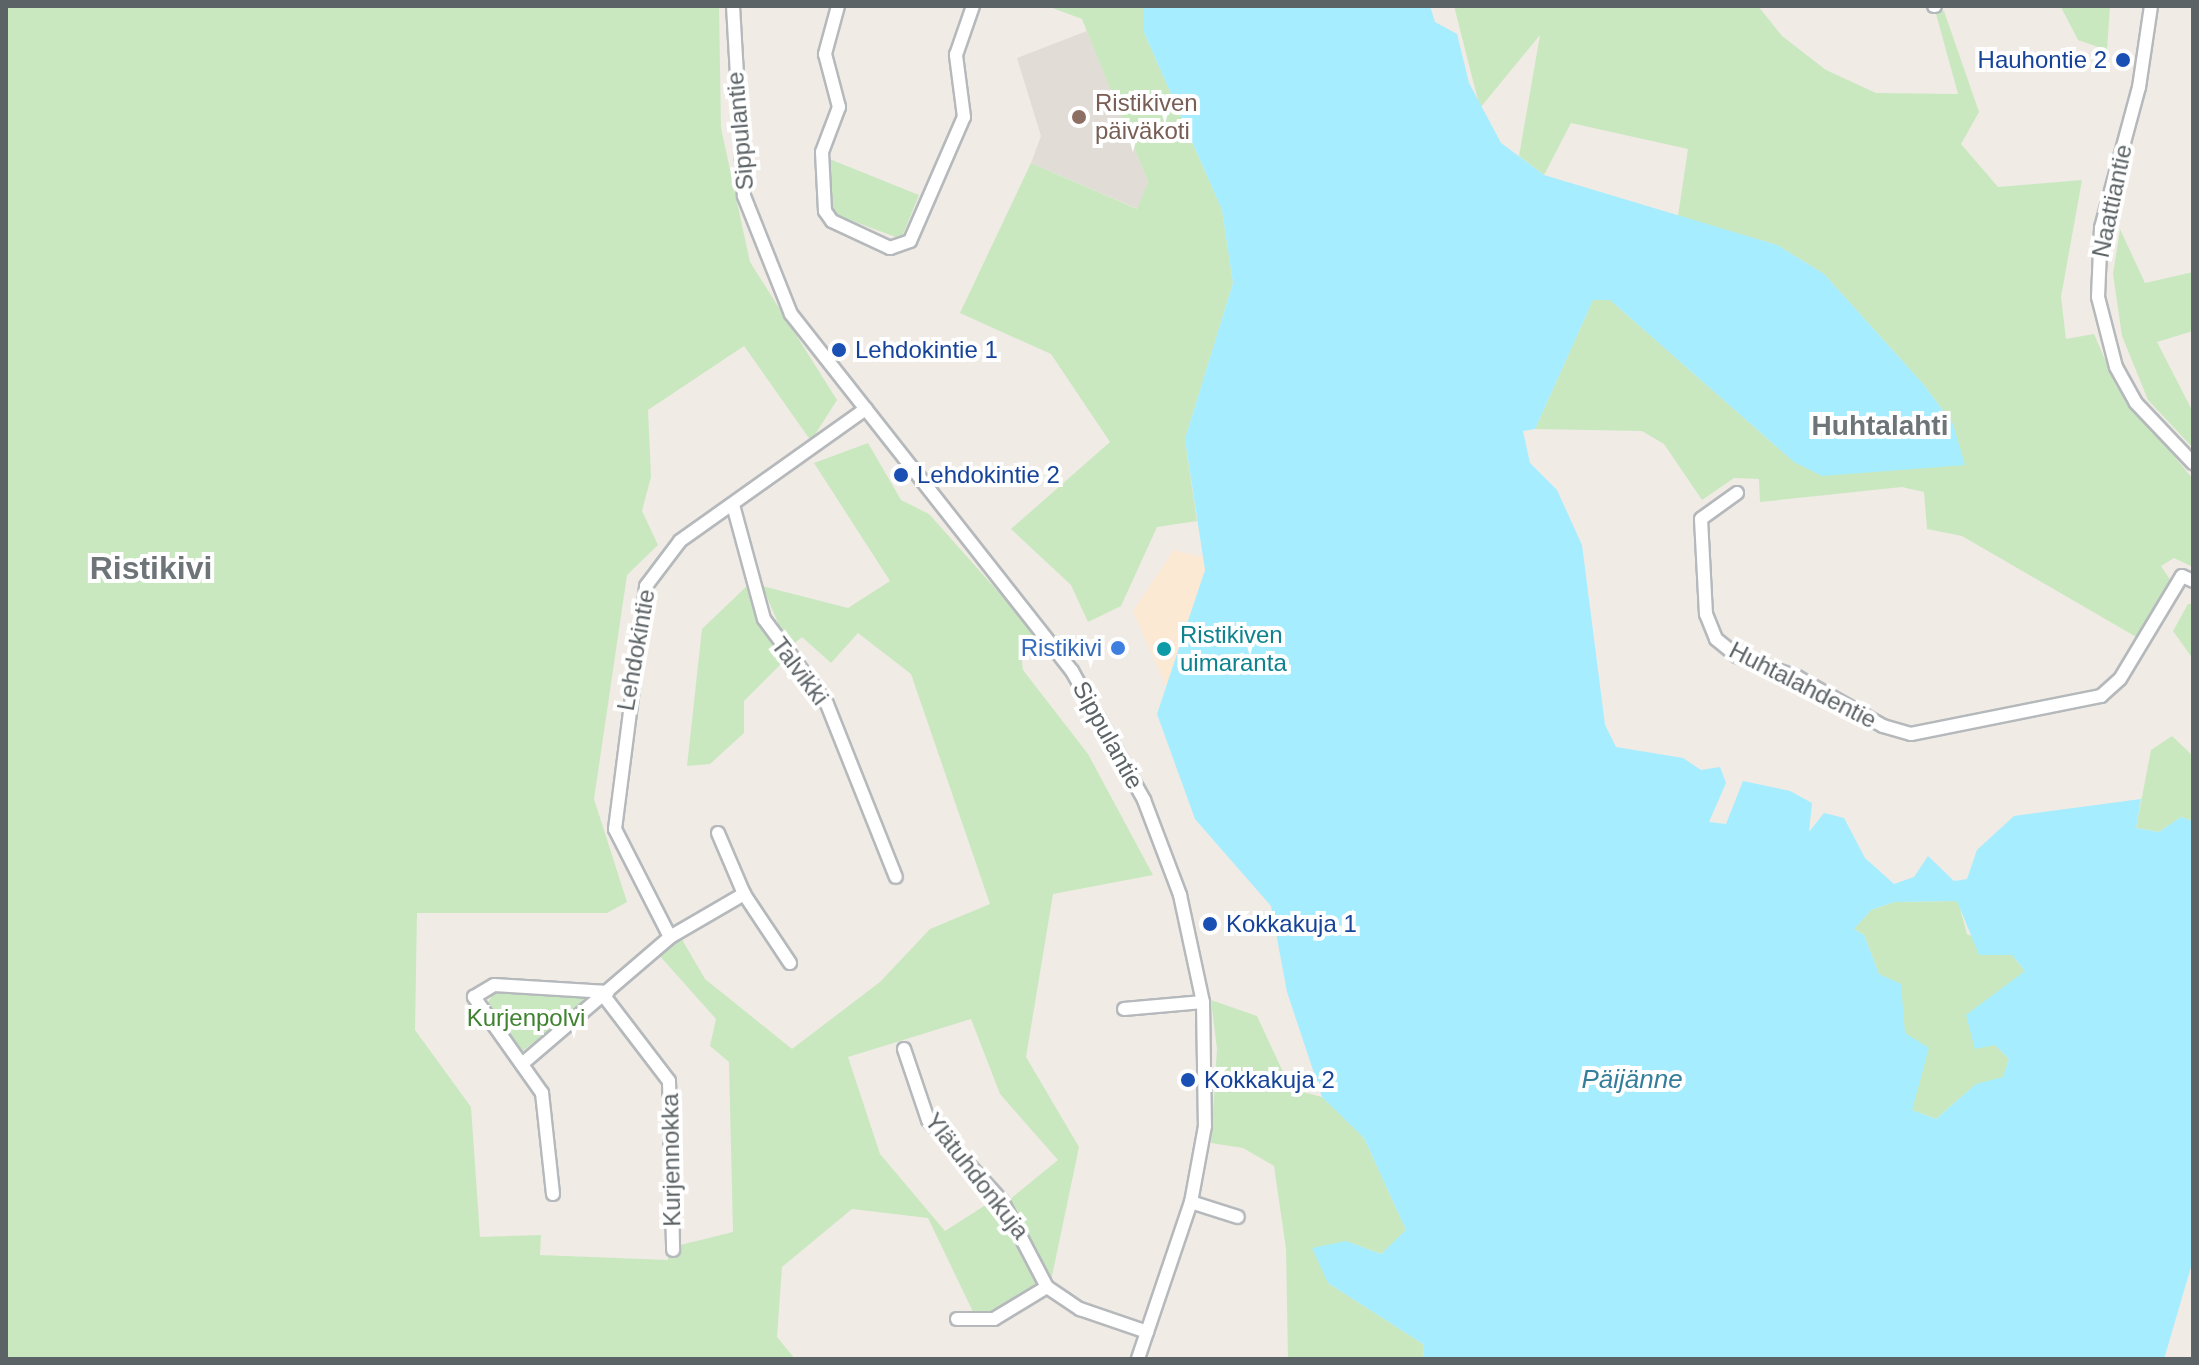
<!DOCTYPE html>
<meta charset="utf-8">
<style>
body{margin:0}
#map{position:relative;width:2199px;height:1365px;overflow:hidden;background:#f0ebe5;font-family:Helvetica,sans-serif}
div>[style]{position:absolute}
.education>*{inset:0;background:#e2dcd6}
.green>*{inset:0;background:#c9e8c0}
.sand>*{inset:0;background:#fce9d3}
.water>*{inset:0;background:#a5edff}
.roads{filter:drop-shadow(2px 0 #b5b9bc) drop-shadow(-2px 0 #b5b9bc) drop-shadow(0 2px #b5b9bc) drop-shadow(0 -2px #b5b9bc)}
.minor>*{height:12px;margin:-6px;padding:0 6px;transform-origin:6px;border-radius:6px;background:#fff}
.dots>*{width:22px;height:22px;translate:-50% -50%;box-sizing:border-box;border:4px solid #fff;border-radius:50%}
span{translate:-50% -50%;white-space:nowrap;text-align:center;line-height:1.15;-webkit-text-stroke:8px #fff;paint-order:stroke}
.transit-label{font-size:24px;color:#164399}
.right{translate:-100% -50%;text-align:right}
.left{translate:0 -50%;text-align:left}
.education-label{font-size:24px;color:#785e54}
.street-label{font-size:24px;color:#5c6366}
.culture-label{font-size:24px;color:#0d838f}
.shop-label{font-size:24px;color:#366cbe}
.park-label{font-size:24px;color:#3f8230}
.water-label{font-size:26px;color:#357e9b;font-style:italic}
.quarter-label{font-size:28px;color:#6d7578;font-weight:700}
.district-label{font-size:32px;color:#6d7578;font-weight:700}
.frame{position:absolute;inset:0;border:8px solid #5c6366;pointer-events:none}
</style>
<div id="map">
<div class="education">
<div style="clip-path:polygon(1087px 31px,1148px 182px,1138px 209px,1031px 163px,1041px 136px,1017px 58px)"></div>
</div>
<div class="green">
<div style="clip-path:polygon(6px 6px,719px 6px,721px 128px,750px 262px,837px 400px,811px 441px,744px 346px,648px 410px,651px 477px,642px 511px,658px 545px,627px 575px,594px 799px,627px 902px,607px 913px,417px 913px,415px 1030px,471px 1107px,480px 1237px,541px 1235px,540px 1255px,668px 1260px,668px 1248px,733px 1232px,729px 1062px,710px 1046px,716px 1019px,658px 954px,680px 936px,705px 979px,792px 1049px,880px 982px,930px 929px,990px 904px,911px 674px,858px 633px,831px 663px,802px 637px,789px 648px,762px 586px,848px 608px,890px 581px,814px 463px,868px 443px,901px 500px,929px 514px,1034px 632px,1021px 653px,1023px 670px,1088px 754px,1153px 875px,1053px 894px,1026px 1057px,1079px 1147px,1051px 1281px,1009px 1200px,1058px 1160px,1000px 1094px,971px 1019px,848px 1057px,880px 1154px,945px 1231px,995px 1199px,1021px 1240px,1038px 1286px,1005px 1308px,975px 1316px,928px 1218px,852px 1209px,782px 1267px,777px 1337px,795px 1359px,6px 1359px)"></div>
<div style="clip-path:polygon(1047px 6px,1143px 6px,1143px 30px,1222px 210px,1233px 283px,1185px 439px,1197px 521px,1157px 527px,1121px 606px,1088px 622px,1071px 585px,1011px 529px,1110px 442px,1051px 354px,960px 313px,1031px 163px,1137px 209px,1148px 182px,1082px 19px)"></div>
<div style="clip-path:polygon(1454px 6px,1758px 6px,1782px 36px,1826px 70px,1876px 93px,1958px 94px,1935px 10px,1944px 11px,1979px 112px,1961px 144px,1998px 187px,2082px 180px,2061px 297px,2066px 339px,2094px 334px,2117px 387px,2193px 479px,2193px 567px,2174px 558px,2161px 566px,2171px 581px,2138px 638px,1962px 536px,1927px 529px,1924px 492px,1902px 487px,1760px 502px,1759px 479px,1734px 478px,1702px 500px,1664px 444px,1642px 431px,1535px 429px,1593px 300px,1610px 300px,1794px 462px,1964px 465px,1953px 424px,1924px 385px,1824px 274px,1777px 245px,1678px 216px,1688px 149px,1571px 123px,1544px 175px,1519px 156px,1540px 35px,1480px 108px)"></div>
<div style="clip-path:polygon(2110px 6px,2107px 50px,2078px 40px,2061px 7px)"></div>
<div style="clip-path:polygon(827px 158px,919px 195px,901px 239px,834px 214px)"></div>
<div style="clip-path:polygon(2120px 229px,2145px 283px,2193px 272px,2193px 331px,2157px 342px,2193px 412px,2193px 448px,2148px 400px,2122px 336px,2113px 274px)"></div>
<div style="clip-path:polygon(749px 584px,783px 662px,744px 701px,744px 733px,710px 764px,687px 766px,702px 629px)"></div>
<div style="clip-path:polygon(2188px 604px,2193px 604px,2193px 659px,2173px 631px)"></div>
<div style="clip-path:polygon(2172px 736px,2193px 756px,2193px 821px,2181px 817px,2159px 832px,2136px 828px,2151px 750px)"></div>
<div style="clip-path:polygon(1958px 901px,1967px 934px,2012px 955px,2025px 971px,1987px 1003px,1995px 1045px,2009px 1059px,2003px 1078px,1976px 1084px,1936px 1119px,1912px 1110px,1900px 984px,1879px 974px,1864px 935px,1854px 929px,1871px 910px,1894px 902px)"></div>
<div style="clip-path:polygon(495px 991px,581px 994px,586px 1002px,521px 1052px,485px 1007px)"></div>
<div style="clip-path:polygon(1211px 1000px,1257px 1016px,1291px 1089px,1322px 1097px,1364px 1138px,1406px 1230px,1381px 1254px,1346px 1241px,1328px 1283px,1423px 1344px,1424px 1359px,1288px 1359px,1286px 1249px,1274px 1166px,1243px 1148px,1211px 1143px,1217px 1049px)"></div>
</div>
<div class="sand">
<div style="clip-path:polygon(1174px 550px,1205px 558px,1205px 570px,1166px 686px,1133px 611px)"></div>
</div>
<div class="water">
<div style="clip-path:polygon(evenodd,1143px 6px,1430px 6px,1435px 22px,1457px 34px,1469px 83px,1501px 143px,1544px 175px,1777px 245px,1824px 274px,1924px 385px,1953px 424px,1965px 465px,1822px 476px,1794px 462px,1610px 300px,1593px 300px,1535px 429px,1523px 431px,1530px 463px,1557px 490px,1582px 545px,1605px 725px,1616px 747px,1683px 758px,1701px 770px,1720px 767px,1726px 783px,1709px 822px,1726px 824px,1743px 781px,1790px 791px,1812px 803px,1809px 832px,1824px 813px,1844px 818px,1865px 858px,1894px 884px,1914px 877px,1928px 856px,1954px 881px,1967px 879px,1977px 850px,2014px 816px,2141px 799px,2136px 828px,2159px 832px,2181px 817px,2193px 821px,2193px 1260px,2164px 1359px,1424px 1359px,1423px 1344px,1328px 1283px,1312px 1248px,1346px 1241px,1381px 1254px,1406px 1230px,1364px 1138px,1322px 1097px,1287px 992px,1271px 906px,1195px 819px,1157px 714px,1205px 570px,1185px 439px,1233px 283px,1222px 210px,1143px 30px,1143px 6px,1957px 901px,1979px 955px,2012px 955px,2025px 971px,1966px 1015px,1975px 1049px,1995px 1045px,2009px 1059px,2003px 1077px,1976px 1084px,1936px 1119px,1912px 1110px,1929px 1048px,1905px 1033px,1901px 984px,1879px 974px,1864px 935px,1854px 929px,1871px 910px,1894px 902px,1957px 901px)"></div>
</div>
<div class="roads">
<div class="minor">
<div style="left:733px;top:6px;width:190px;rotate:86.7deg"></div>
<div style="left:744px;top:196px;width:127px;rotate:68.3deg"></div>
<div style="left:791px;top:314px;width:454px;rotate:51.8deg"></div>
<div style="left:1072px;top:671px;width:148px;rotate:60.8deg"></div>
<div style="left:1144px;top:800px;width:102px;rotate:69.2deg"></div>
<div style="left:1180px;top:895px;width:109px;rotate:77.9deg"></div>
<div style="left:1203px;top:1002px;width:124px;rotate:89.1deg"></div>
<div style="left:1205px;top:1126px;width:77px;rotate:100.4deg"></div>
<div style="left:1191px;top:1202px;width:166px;rotate:108.7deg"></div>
<div style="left:838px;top:6px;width:50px;rotate:105.2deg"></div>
<div style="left:825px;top:54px;width:55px;rotate:75.2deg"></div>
<div style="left:839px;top:107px;width:48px;rotate:110.7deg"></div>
<div style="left:822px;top:152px;width:59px;rotate:87.1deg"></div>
<div style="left:825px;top:211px;width:12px;rotate:55deg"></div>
<div style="left:832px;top:221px;width:64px;rotate:25deg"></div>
<div style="left:890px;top:248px;width:21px;rotate:-19deg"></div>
<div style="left:910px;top:241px;width:135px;rotate:-66.5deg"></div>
<div style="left:964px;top:117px;width:63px;rotate:-97.4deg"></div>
<div style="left:956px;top:55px;width:52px;rotate:-70.9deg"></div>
<div style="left:1934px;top:6px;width:1px"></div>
<div style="left:2151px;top:6px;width:82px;rotate:98.4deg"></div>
<div style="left:2139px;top:87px;width:146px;rotate:105.1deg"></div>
<div style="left:2101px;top:228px;width:69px;rotate:92.5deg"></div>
<div style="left:2098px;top:297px;width:72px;rotate:75.6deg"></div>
<div style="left:2116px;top:367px;width:41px;rotate:60.9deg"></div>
<div style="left:2136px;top:403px;width:83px;rotate:46.5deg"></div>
<div style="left:1737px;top:493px;width:44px;rotate:144.2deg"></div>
<div style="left:1701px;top:519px;width:95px;rotate:87deg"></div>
<div style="left:1706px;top:614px;width:27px;rotate:68deg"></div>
<div style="left:1716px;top:639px;width:27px;rotate:39deg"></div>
<div style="left:1737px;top:656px;width:64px;rotate:19.3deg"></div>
<div style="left:1797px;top:677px;width:99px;rotate:29.7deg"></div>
<div style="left:1883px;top:726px;width:29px;rotate:16deg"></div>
<div style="left:1911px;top:734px;width:194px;rotate:-11.3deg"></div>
<div style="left:2101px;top:696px;width:25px;rotate:-42deg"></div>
<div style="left:2120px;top:679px;width:120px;rotate:-59deg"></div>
<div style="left:2182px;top:576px;width:12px;rotate:24deg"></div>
<div style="left:733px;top:505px;width:118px;rotate:74.8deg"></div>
<div style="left:764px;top:619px;width:106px;rotate:53.5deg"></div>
<div style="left:827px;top:704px;width:186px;rotate:68.3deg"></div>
<div style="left:718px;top:833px;width:66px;rotate:66.9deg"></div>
<div style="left:744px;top:894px;width:83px;rotate:56.3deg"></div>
<div style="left:670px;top:937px;width:121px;rotate:-117deg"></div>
<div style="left:615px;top:829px;width:245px;rotate:-82.7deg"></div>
<div style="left:646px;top:586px;width:56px;rotate:-52.9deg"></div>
<div style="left:680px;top:541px;width:228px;rotate:-35.4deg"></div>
<div style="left:604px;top:996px;width:107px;rotate:52.6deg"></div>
<div style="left:669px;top:1081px;width:169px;rotate:88.6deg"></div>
<div style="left:1124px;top:1009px;width:79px;rotate:-5.1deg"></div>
<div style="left:904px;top:1049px;width:75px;rotate:71.3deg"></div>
<div style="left:928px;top:1120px;width:110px;rotate:47.6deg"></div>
<div style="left:1002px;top:1201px;width:97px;rotate:62.4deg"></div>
<div style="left:1047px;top:1287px;width:40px;rotate:34deg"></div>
<div style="left:1080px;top:1309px;width:71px;rotate:18.9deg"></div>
<div style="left:522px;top:1064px;width:195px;rotate:-40.6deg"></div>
<div style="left:670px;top:937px;width:86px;rotate:-30.2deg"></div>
<div style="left:553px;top:1194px;width:102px;rotate:-96.2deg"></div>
<div style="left:542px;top:1093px;width:118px;rotate:-125.3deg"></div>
<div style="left:474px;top:997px;width:23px;rotate:-31deg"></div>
<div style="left:494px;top:985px;width:114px;rotate:3.5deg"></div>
<div style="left:1191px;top:1202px;width:49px;rotate:17.7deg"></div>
<div style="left:957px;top:1319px;width:37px"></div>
<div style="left:994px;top:1319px;width:62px;rotate:-31.1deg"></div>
</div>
</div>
<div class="dots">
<div style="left:2123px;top:60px;background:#1a4fb4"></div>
<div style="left:1079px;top:117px;background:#8d6e63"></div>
<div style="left:839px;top:350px;background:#1a4fb4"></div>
<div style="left:901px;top:475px;background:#1a4fb4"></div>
<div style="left:1118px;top:648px;background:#3f7fe0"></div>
<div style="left:1164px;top:649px;background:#0f9aa8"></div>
<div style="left:1210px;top:924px;background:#1a4fb4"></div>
<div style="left:1188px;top:1080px;background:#1a4fb4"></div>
</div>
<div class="transit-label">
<span class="right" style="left:2107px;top:60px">Hauhontie 2</span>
<span class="left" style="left:855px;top:350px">Lehdokintie 1</span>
<span class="left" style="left:917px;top:475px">Lehdokintie 2</span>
<span class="left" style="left:1226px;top:924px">Kokkakuja 1</span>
<span class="left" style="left:1204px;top:1080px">Kokkakuja 2</span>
</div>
<div class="education-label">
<span class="left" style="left:1095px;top:117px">Ristikiven<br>päiväkoti</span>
</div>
<div class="street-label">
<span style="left:740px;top:131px;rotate:-95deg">Sippulantie</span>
<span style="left:2112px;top:201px;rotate:-78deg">Naattiantie</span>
<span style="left:636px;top:650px;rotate:-80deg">Lehdokintie</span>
<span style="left:800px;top:671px;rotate:53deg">Talvikki</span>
<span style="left:1803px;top:685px;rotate:27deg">Huhtalahdentie</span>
<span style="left:1108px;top:735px;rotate:61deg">Sippulantie</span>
<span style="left:671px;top:1160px;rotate:-91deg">Kurjennokka</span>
<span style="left:977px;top:1176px;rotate:52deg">Ylätuhdonkuja</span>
</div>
<div class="culture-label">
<span class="left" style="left:1180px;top:649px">Ristikiven<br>uimaranta</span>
</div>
<div class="shop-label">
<span class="right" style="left:1102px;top:648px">Ristikivi</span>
</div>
<div class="park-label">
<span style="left:526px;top:1018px">Kurjenpolvi</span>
</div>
<div class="water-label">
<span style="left:1632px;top:1080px">Päijänne</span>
</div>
<div class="quarter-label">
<span style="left:1880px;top:426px">Huhtalahti</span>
</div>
<div class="district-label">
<span style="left:151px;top:568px">Ristikivi</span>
</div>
<div class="frame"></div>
</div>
